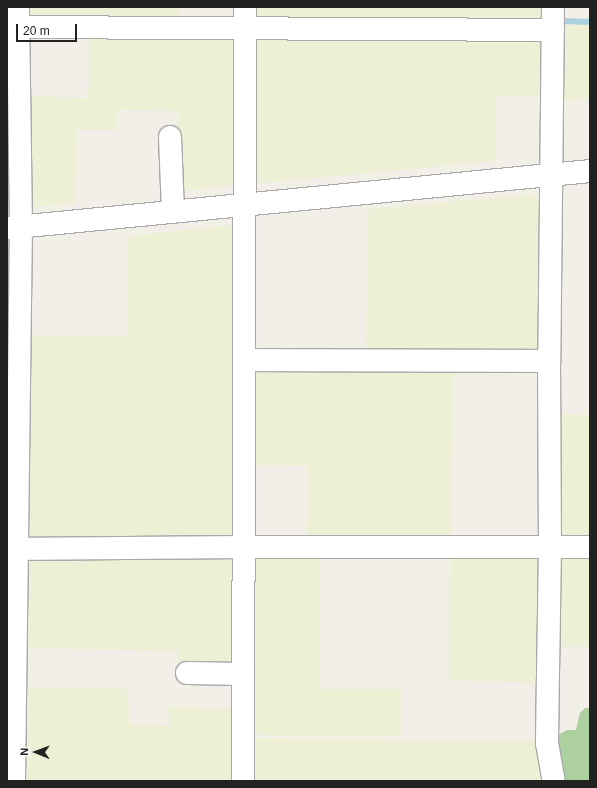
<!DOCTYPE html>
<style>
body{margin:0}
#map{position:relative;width:597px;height:788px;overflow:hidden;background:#f2efe9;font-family:Arial,sans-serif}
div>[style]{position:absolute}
.farmland>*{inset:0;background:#eef0d5}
.forest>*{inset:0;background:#add19e}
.stream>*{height:6px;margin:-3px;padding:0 3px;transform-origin:3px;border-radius:3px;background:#aad3df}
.roads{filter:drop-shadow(1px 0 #a9a9a9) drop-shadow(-1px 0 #a9a9a9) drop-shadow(0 1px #a9a9a9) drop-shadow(0 -1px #a9a9a9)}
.minor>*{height:22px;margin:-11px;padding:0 11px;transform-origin:11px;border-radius:11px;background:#fff}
span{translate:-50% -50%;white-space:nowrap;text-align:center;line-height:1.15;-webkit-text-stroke:3.5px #fff;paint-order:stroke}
.frame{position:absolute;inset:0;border:8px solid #222;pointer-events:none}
.north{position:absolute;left:16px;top:732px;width:40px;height:40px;-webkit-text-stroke:3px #fff;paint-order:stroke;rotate:271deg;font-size:11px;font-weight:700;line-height:16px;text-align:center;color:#222}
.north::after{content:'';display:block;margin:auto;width:14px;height:18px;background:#222;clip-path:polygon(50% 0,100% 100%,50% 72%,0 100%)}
.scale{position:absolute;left:16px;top:24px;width:61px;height:18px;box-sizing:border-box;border:2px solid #222;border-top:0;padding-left:5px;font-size:12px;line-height:14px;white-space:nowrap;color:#222;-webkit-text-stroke:3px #fff;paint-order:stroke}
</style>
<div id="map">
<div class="farmland">
<div style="clip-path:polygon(23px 7px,180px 7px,180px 18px,23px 17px)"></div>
<div style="clip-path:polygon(249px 7px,547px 7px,547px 21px,249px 18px)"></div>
<div style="clip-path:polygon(590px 24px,590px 100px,559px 101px,559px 25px)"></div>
<div style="clip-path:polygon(90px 31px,237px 32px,238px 180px,230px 186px,177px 192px,178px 111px,118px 110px,118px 130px,77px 130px,76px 203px,26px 208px,26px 96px,88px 98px)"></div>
<div style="clip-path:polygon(250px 32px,544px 35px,543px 96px,496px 96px,496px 161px,254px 184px)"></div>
<div style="clip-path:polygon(532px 194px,539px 200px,538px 356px,366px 353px,368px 209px)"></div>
<div style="clip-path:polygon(239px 224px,234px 535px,228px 541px,23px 539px,25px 335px,128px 337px,128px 236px)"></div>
<div style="clip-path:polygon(251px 365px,454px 366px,451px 541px,306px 539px,308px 466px,251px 465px)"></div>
<div style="clip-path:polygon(562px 414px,590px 415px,590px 542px,561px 542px)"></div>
<div style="clip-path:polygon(320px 553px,319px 689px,401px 689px,401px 736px,257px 735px,249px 720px,251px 560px,257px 555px)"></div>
<div style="clip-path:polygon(450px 554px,534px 555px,541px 562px,538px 683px,449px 680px)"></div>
<div style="clip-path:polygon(562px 555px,590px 555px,590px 647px,560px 647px)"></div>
<div style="clip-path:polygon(237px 558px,236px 665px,177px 664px,177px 651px,22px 648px,23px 560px)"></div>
<div style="clip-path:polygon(21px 687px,128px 689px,129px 724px,169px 726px,168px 706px,235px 709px,234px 781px,20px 781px)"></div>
<div style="clip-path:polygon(254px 738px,539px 741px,544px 781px,254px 781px)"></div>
</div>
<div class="forest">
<div style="clip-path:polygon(585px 708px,590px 708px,590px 781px,558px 781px,558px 735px,567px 730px,576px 730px,580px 713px)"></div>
</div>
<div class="stream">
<div style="left:563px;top:21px;width:27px;rotate:2deg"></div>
<div style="left:7px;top:90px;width:1px"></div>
</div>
<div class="roads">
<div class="minor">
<div style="left:553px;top:7px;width:354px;rotate:90.6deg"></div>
<div style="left:549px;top:361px;width:186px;rotate:89.7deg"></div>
<div style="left:550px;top:547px;width:196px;rotate:90.9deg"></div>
<div style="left:547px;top:743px;width:39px;rotate:80deg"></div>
<div style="left:18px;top:27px;width:535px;rotate:0.32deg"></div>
<div style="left:170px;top:137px;width:75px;rotate:87.7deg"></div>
<div style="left:7px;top:228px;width:586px;rotate:-5.58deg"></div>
<div style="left:245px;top:360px;width:304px;rotate:0.2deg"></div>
<div style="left:7px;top:549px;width:237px;rotate:-0.5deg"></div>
<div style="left:244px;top:547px;width:346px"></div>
<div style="left:187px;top:673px;width:56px;rotate:1deg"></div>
<div style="left:14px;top:781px;width:555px;rotate:-89.28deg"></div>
<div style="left:21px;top:226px;width:219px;rotate:-90.8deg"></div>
<div style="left:243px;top:781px;width:774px;rotate:-89.85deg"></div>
</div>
</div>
<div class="frame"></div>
<div class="north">N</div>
<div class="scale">20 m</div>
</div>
